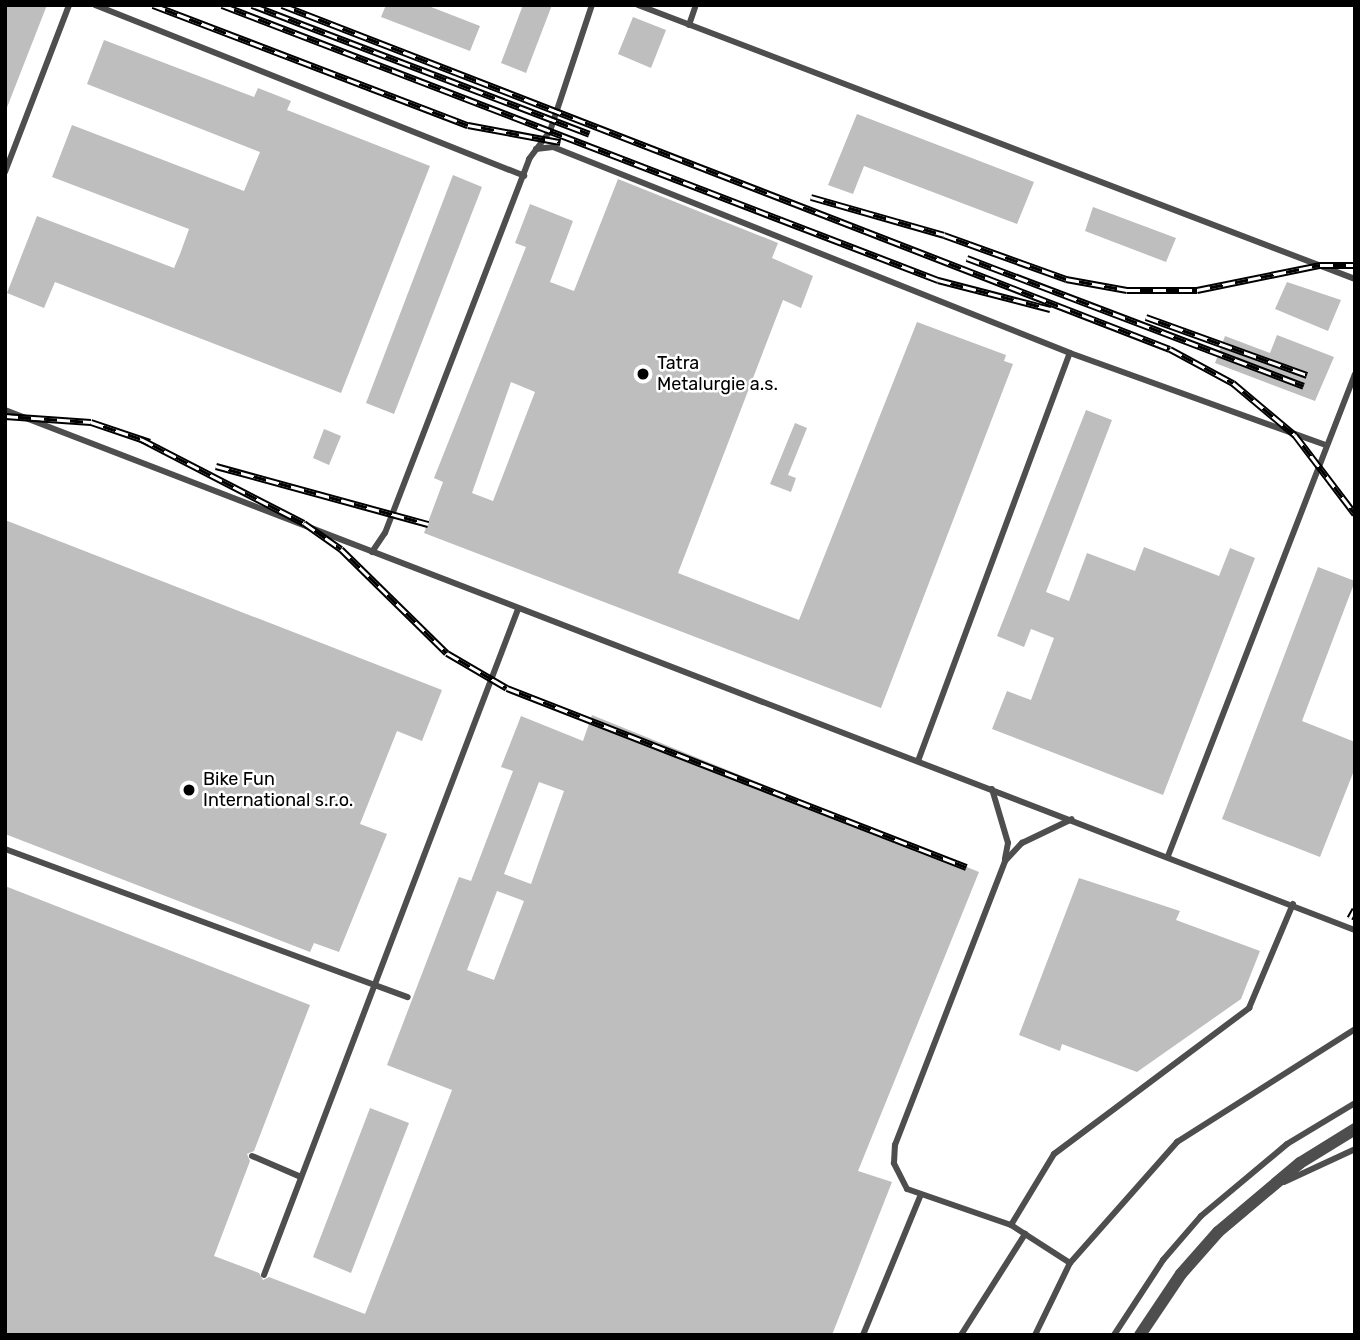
<!DOCTYPE html>
<style>
body{margin:0}
#map{position:relative;width:1360px;height:1340px;overflow:hidden;background:#fff;font-family:Rubik,sans-serif}
div>[style]{position:absolute}
.building>*{inset:0;background:#bebebe}
.lane>*{height:6px;margin:-3px;padding:0 3px;transform-origin:3px;border-radius:3px;background:#4e4e4e}
.street>*{height:12px;margin:-6px;padding:0 6px;transform-origin:6px;border-radius:6px;background:#4e4e4e}
.rail>*{height:7px;margin-top:-3.5px;transform-origin:0;background:repeating-linear-gradient(90deg,#fff 0 13px,#000 0 26px);box-sizing:border-box;border-block:2px solid #000}
.dots>*{width:19px;height:19px;translate:-50% -50%;box-sizing:border-box;border:4px solid #fff;border-radius:50%}
span{translate:-50% -50%;white-space:nowrap;text-align:center;line-height:1.15;-webkit-text-stroke:5px #fff;paint-order:stroke}
.poi-label{font-size:18px;color:#000}
.left{translate:0 -50%;text-align:left}
.frame{position:absolute;inset:0;border:7px solid #000;pointer-events:none}
</style>
<div id="map">
<div class="building">
<div style="clip-path:polygon(5px 5px,47px 5px,6px 110px,5px 110px)"></div>
<div style="clip-path:polygon(386px 5px,426px 5px,480px 26px,470px 51px,381px 17px)"></div>
<div style="clip-path:polygon(523px 5px,552px 5px,526px 73px,501px 63px)"></div>
<div style="clip-path:polygon(633px 17px,666px 30px,651px 68px,618px 54px)"></div>
<div style="clip-path:polygon(104px 40px,254px 97px,258px 88px,291px 101px,287px 110px,430px 166px,341px 393px,55px 282px,44px 308px,7px 293px,37px 216px,174px 268px,180px 254px,189px 229px,52px 177px,72px 125px,244px 191px,260px 152px,87px 84px)"></div>
<div style="clip-path:polygon(857px 114px,1034px 182px,1017px 224px,864px 166px,853px 194px,828px 185px)"></div>
<div style="clip-path:polygon(453px 175px,482px 187px,394px 414px,366px 403px)"></div>
<div style="clip-path:polygon(evenodd,618px 179px,778px 243px,772px 258px,813px 276px,801px 308px,783px 300px,678px 573px,799px 620px,917px 322px,1006px 355px,1004px 361px,1013px 364px,881px 708px,424px 533px,443px 482px,434px 478px,526px 247px,515px 243px,530px 204px,573px 221px,550px 282px,574px 291px,618px 179px,511px 382px,535px 392px,493px 501px,472px 493px,511px 382px)"></div>
<div style="clip-path:polygon(1093px 207px,1176px 238px,1166px 262px,1085px 231px)"></div>
<div style="clip-path:polygon(1287px 282px,1341px 300px,1328px 331px,1275px 309px)"></div>
<div style="clip-path:polygon(1277px 335px,1334px 357px,1315px 401px,1215px 363px,1225px 336px,1270px 353px)"></div>
<div style="clip-path:polygon(1086px 410px,1112px 420px,1046px 592px,1069px 601px,1087px 553px,1135px 571px,1144px 547px,1219px 576px,1230px 548px,1255px 558px,1163px 795px,992px 729px,1007px 691px,1031px 700px,1054px 638px,1031px 629px,1024px 647px,997px 636px)"></div>
<div style="clip-path:polygon(795px 423px,807px 428px,788px 475px,796px 478px,791px 492px,770px 484px)"></div>
<div style="clip-path:polygon(324px 429px,341px 436px,329px 465px,313px 458px)"></div>
<div style="clip-path:polygon(5px 520px,442px 690px,422px 741px,397px 731px,360px 824px,387px 834px,339px 952px,314px 943px,310px 952px,5px 834px)"></div>
<div style="clip-path:polygon(1318px 567px,1355px 581px,1302px 721px,1355px 742px,1355px 768px,1320px 857px,1222px 819px)"></div>
<div style="clip-path:polygon(evenodd,592px 715px,979px 872px,858px 1171px,892px 1182px,832px 1335px,5px 1335px,5px 886px,310px 1005px,254px 1151px,247px 1154px,250px 1161px,214px 1256px,259px 1273px,263px 1280px,269px 1277px,365px 1314px,452px 1090px,387px 1065px,459px 877px,471px 881px,513px 771px,501px 767px,521px 716px,583px 741px,592px 715px,539px 782px,564px 791px,531px 884px,504px 874px,539px 782px,592px 715px,497px 891px,524px 901px,494px 980px,467px 970px,497px 891px)"></div>
<div style="clip-path:polygon(1079px 878px,1180px 911px,1176px 920px,1260px 951px,1241px 999px,1137px 1072px,1062px 1044px,1060px 1051px,1019px 1035px)"></div>
<div style="clip-path:polygon(370px 1108px,409px 1123px,351px 1273px,313px 1257px)"></div>
</div>
<div class="lane">
<div style="left:95px;top:5px;width:462px;rotate:21.7deg"></div>
<div style="left:638px;top:5px;width:768px;rotate:20.91deg"></div>
<div style="left:689px;top:25px;width:21px;rotate:-71deg"></div>
<div style="left:536px;top:149px;width:17px;rotate:-7deg"></div>
<div style="left:553px;top:147px;width:557px;rotate:21.72deg"></div>
<div style="left:5px;top:172px;width:179px;rotate:-69deg"></div>
<div style="left:5px;top:410px;width:1447px;rotate:21.07deg"></div>
<div style="left:372px;top:552px;width:23px;rotate:-56deg"></div>
<div style="left:385px;top:533px;width:401px;rotate:-68.9deg"></div>
<div style="left:529px;top:159px;width:35px;rotate:-53deg"></div>
<div style="left:550px;top:131px;width:133px;rotate:-71.6deg"></div>
<div style="left:918px;top:761px;width:435px;rotate:-69.6deg"></div>
<div style="left:1070px;top:353px;width:271px;rotate:19.8deg"></div>
<div style="left:992px;top:789px;width:56px;rotate:73.5deg"></div>
<div style="left:1008px;top:843px;width:16px;rotate:101deg"></div>
<div style="left:5px;top:849px;width:429px;rotate:20.2deg"></div>
<div style="left:1168px;top:856px;width:517px;rotate:-68.8deg"></div>
<div style="left:252px;top:1156px;width:53px;rotate:23.2deg"></div>
<div style="left:1284px;top:1182px;width:78px;rotate:-24.9deg"></div>
<div style="left:1011px;top:1225px;width:83px;rotate:-58.8deg"></div>
<div style="left:1054px;top:1154px;width:244px;rotate:-36.8deg"></div>
<div style="left:1249px;top:1008px;width:113px;rotate:-67.1deg"></div>
<div style="left:1070px;top:1263px;width:70px;rotate:-147.2deg"></div>
<div style="left:1011px;top:1225px;width:110px;rotate:-160.9deg"></div>
<div style="left:907px;top:1189px;width:29px;rotate:-117deg"></div>
<div style="left:894px;top:1163px;width:18px;rotate:-87deg"></div>
<div style="left:895px;top:1145px;width:305px;rotate:-68.8deg"></div>
<div style="left:1005px;top:861px;width:25px;rotate:-47deg"></div>
<div style="left:1022px;top:843px;width:55px;rotate:-25.6deg"></div>
<div style="left:264px;top:1275px;width:713px;rotate:-69.12deg"></div>
<div style="left:863px;top:1335px;width:152px;rotate:-67.6deg"></div>
<div style="left:961px;top:1335px;width:120px;rotate:-57.6deg"></div>
<div style="left:1035px;top:1335px;width:80px;rotate:-64.1deg"></div>
<div style="left:1070px;top:1263px;width:162px;rotate:-48.5deg"></div>
<div style="left:1177px;top:1142px;width:211px;rotate:-32.4deg"></div>
<div style="left:1114px;top:1335px;width:90px;rotate:-56.8deg"></div>
<div style="left:1163px;top:1260px;width:58px;rotate:-49.2deg"></div>
<div style="left:1201px;top:1216px;width:112px;rotate:-39.9deg"></div>
<div style="left:1287px;top:1144px;width:79px;rotate:-31.1deg"></div>
</div>
<div class="street">
<div style="left:1140px;top:1335px;width:73px;rotate:-56.1deg"></div>
<div style="left:1181px;top:1274px;width:56px;rotate:-48.6deg"></div>
<div style="left:1218px;top:1232px;width:107px;rotate:-40.1deg"></div>
<div style="left:1300px;top:1163px;width:65px;rotate:-31.7deg"></div>
</div>
<div class="rail">
<div style="left:153px;top:5px;width:337px;rotate:20.9deg"></div>
<div style="left:468px;top:125px;width:94px;rotate:10.5deg"></div>
<div style="left:222px;top:5px;width:767px;rotate:21.01deg"></div>
<div style="left:938px;top:280px;width:116px;rotate:14.5deg"></div>
<div style="left:252px;top:5px;width:361px;rotate:20.9deg"></div>
<div style="left:282px;top:5px;width:952px;rotate:21.18deg"></div>
<div style="left:1170px;top:349px;width:72px;rotate:28.4deg"></div>
<div style="left:1233px;top:383px;width:81px;rotate:40deg"></div>
<div style="left:1295px;top:435px;width:99px;rotate:52.8deg"></div>
<div style="left:811px;top:197px;width:138px;rotate:15.9deg"></div>
<div style="left:944px;top:235px;width:130px;rotate:19.8deg"></div>
<div style="left:1066px;top:279px;width:62px;rotate:10.2deg"></div>
<div style="left:1127px;top:290px;width:70px"></div>
<div style="left:1197px;top:290px;width:126px;rotate:-11.5deg"></div>
<div style="left:1320px;top:265px;width:35px"></div>
<div style="left:967px;top:258px;width:360px;rotate:20.8deg"></div>
<div style="left:1146px;top:317px;width:171px;rotate:19.8deg"></div>
<div style="left:5px;top:416px;width:86px;rotate:4deg"></div>
<div style="left:91px;top:422px;width:62px;rotate:18.7deg"></div>
<div style="left:141px;top:439px;width:183px;rotate:27.3deg"></div>
<div style="left:304px;top:523px;width:45px;rotate:35.1deg"></div>
<div style="left:341px;top:549px;width:148px;rotate:44.5deg"></div>
<div style="left:447px;top:653px;width:69px;rotate:30.3deg"></div>
<div style="left:507px;top:688px;width:493px;rotate:21.3deg"></div>
<div style="left:216px;top:466px;width:220px;rotate:15.3deg"></div>
<div style="left:1350px;top:918px;width:10px;rotate:-61deg"></div>
</div>
<div class="dots">
<div style="left:643px;top:374px;background:#000"></div>
<div style="left:189px;top:790px;background:#000"></div>
</div>
<div class="poi-label">
<span class="left" style="left:657px;top:374px">Tatra<br>Metalurgie a.s.</span>
<span class="left" style="left:203px;top:790px">Bike Fun<br>International s.r.o.</span>
</div>
<div class="frame"></div>
</div>
